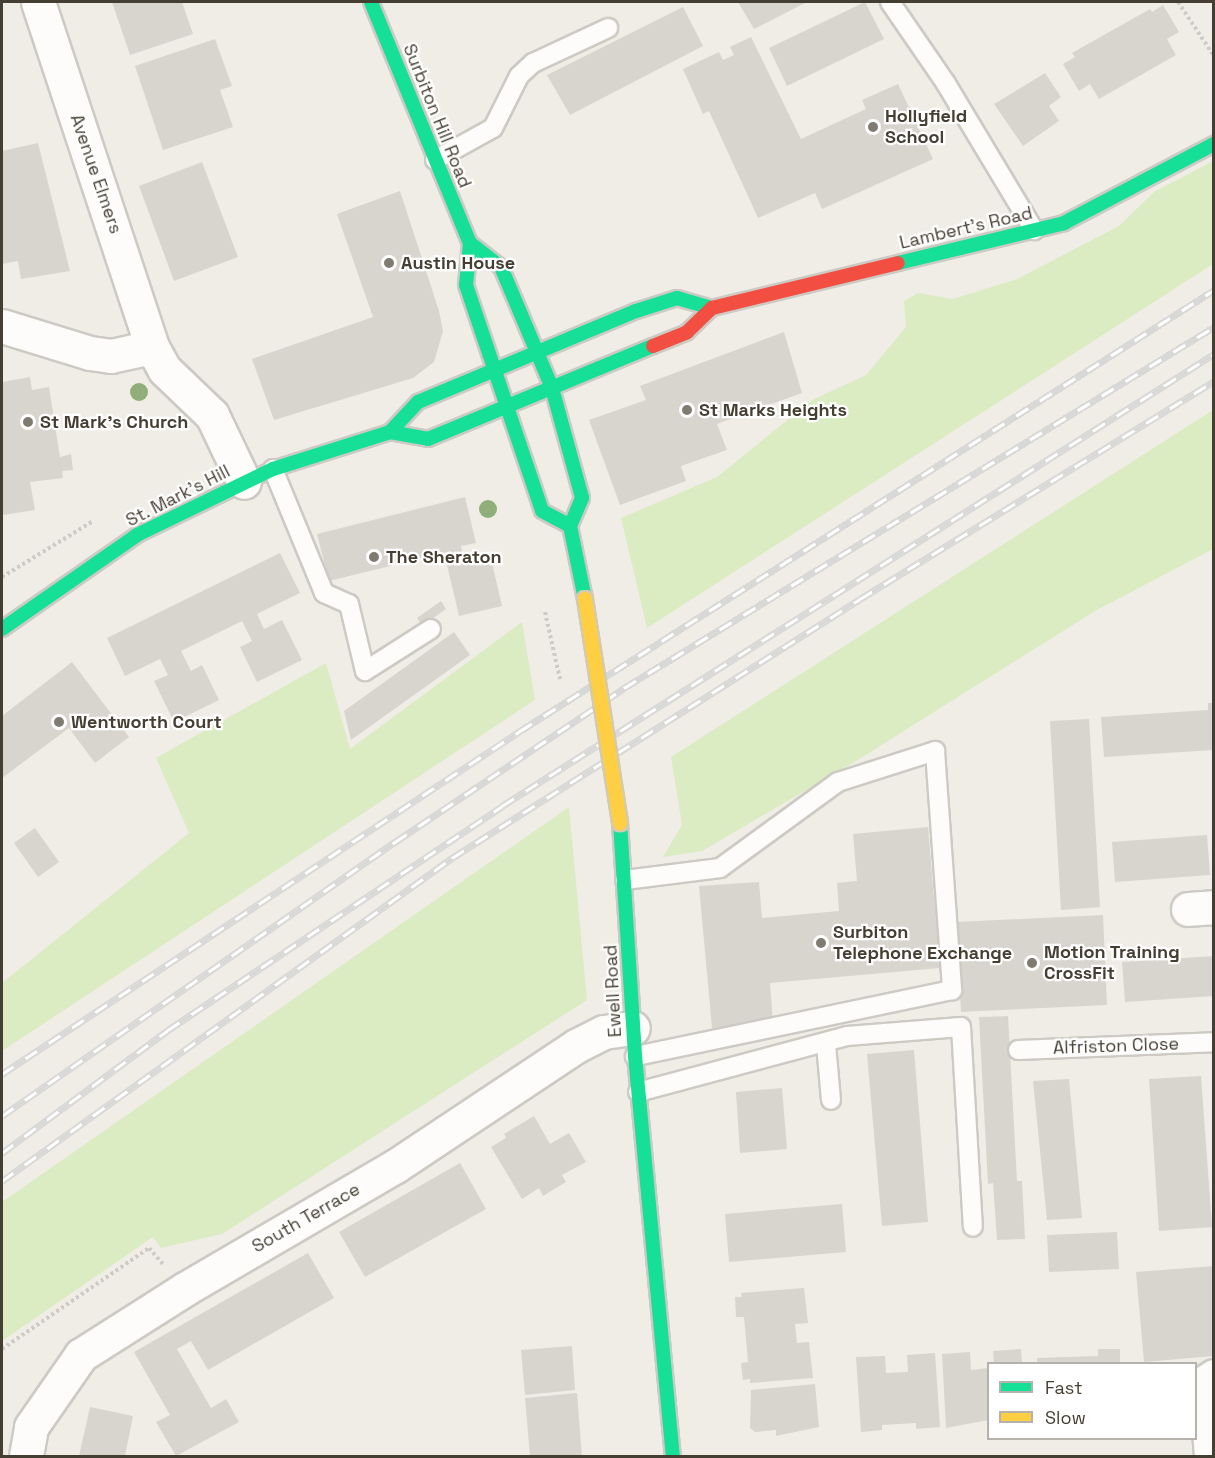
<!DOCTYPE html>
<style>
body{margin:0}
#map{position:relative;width:1215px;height:1458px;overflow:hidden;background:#efede6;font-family:"Space Grotesk",sans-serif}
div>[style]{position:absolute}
.green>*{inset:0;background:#dbecc3}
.building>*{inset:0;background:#d8d5cf}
.path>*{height:4px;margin-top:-2px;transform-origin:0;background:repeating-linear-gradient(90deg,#cecbc6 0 3px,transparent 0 6px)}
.roads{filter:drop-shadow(2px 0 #cdcac4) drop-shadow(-2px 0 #cdcac4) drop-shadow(0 2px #cdcac4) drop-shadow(0 -2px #cdcac4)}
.lane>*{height:18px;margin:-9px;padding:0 9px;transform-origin:9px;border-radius:9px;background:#fdfcfb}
.street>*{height:33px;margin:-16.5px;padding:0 16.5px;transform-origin:16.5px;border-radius:16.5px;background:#fdfcfb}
.fast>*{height:14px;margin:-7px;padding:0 7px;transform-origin:7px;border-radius:7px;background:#16e098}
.jam>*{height:14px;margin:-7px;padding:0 7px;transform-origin:7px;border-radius:7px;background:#f24e42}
.rail>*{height:7px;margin-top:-3.5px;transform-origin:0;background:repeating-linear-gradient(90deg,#fff 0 14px,#d8d8d7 0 28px);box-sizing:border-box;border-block:2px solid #d8d8d7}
.path-bridge>*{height:4px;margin-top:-2px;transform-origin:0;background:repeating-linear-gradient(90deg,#cecbc6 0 3px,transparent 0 6px)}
.bridges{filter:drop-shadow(2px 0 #d3cab2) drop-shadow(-2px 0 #d3cab2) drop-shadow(0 2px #d3cab2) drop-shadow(0 -2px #d3cab2)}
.slow-bridge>*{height:14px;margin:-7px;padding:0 7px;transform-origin:7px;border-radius:7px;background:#ffcf43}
.trees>*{width:18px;height:18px;margin:-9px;border-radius:50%;background:#90ae7a}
.dots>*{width:16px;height:16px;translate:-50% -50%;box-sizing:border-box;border:3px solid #fff;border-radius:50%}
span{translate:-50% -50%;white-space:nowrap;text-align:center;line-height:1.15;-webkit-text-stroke:4.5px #fff;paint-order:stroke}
.street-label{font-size:18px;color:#453e32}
.poi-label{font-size:18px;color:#453e32;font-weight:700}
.left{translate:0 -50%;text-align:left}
.frame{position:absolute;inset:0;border:3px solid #453e32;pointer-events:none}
.legend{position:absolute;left:987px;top:1362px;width:210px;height:78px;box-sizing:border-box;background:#fff;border:2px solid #b5b2ad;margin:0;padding:8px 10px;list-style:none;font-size:18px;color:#453e32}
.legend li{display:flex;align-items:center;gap:12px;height:30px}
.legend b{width:30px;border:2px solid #b5b2ad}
</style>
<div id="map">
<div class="green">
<div style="clip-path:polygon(1213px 161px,1213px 264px,647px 628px,621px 518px,717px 477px,812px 400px,866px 375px,906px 327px,904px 301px,918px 293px,953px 299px,1017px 279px,1119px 226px,1154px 192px)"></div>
<div style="clip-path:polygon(1213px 410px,1213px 549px,1095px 611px,861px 758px,702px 851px,663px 857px,682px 825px,671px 757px)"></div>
<div style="clip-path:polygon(522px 622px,535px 700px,2px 1051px,2px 983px,189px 833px,156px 758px,326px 663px,350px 749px)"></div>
<div style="clip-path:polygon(569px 807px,587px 1000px,222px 1234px,161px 1248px,153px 1237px,2px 1341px,2px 1202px)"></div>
</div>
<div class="building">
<div style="clip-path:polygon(112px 2px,182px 2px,193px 34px,130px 55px)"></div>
<div style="clip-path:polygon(738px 2px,807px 2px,754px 29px)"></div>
<div style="clip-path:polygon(865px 2px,884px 39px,787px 86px,769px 48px)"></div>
<div style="clip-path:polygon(1163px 5px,1179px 32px,1167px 39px,1176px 55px,1099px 99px,1090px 84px,1079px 91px,1063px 64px,1075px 57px,1072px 53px,1150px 9px,1152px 12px)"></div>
<div style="clip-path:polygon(683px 7px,703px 46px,570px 115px,547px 75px)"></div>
<div style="clip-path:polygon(751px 37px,801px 139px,866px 109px,862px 100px,898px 84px,933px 159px,822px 209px,815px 193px,758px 218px,709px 111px,703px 114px,683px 69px,719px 52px,723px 60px,734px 55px,730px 47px)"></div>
<div style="clip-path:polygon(215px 39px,232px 86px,220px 90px,233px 127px,163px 150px,135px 66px)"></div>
<div style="clip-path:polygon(1045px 73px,1061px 97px,1049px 106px,1059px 121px,1023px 146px,994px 104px)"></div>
<div style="clip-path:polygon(38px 143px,70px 271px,21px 279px,18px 261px,2px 264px,2px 151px)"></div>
<div style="clip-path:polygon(202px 162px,238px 257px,174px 281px,139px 186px)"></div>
<div style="clip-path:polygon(400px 191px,439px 311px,443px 331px,434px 362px,413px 378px,274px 420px,252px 359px,373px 317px,337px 214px)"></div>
<div style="clip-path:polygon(784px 332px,802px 393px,717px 424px,727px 450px,681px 466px,686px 481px,620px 505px,589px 420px,646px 400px,640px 386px)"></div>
<div style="clip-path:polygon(30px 377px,32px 390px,49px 387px,60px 457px,71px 454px,73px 470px,62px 471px,63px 478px,30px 482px,35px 510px,3px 515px,2px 382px)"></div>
<div style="clip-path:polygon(465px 497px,476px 543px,461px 546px,464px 561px,490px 554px,502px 606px,459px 616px,447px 565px,454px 563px,451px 551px,329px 581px,317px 534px)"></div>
<div style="clip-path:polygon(280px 553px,300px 593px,257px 614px,264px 629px,282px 620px,302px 660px,257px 682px,240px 647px,252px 641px,242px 621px,181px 651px,191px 671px,202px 665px,219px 700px,174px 722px,154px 681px,168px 675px,160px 659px,125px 676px,107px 638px)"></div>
<div style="clip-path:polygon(441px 601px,446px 609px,422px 626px,417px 618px)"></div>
<div style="clip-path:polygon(454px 632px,470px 655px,351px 740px,344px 711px)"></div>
<div style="clip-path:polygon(72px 662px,129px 737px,95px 763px,69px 728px,2px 778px,2px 716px)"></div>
<div style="clip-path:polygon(1208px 703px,1214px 703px,1214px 750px,1104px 757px,1101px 717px,1208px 710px)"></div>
<div style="clip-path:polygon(1089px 719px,1100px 907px,1061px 910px,1050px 721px)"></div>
<div style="clip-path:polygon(928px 827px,940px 968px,770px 983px,773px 1023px,712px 1028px,699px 886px,759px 882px,762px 918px,839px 911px,837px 883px,857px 881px,853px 834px)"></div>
<div style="clip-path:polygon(35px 828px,59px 862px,38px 877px,14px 843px)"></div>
<div style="clip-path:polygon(1207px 835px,1210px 875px,1115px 882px,1112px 842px)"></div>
<div style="clip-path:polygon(1103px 915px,1107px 1005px,961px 1012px,956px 922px)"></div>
<div style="clip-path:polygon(1214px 956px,1214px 996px,1125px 1002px,1122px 962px)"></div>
<div style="clip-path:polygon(1008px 1016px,1017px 1181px,1022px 1181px,1025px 1239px,997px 1240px,993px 1183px,988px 1184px,979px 1017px)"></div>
<div style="clip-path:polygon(914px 1050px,928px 1222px,882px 1226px,867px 1054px)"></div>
<div style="clip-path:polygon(1201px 1076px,1212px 1227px,1159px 1231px,1149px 1079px)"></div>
<div style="clip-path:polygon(1069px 1079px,1082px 1218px,1047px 1220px,1033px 1081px)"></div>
<div style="clip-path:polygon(782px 1088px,787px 1149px,740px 1153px,736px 1092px)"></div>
<div style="clip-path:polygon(534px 1116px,550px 1144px,569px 1133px,586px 1162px,562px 1175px,566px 1182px,543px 1196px,539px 1188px,522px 1199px,491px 1147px,506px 1138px,504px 1134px)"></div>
<div style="clip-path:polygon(460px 1163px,486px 1209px,365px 1277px,339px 1232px)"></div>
<div style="clip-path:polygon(842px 1204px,846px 1252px,729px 1262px,725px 1214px)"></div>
<div style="clip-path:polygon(1117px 1232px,1119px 1269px,1049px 1272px,1047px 1235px)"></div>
<div style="clip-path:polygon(308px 1253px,334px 1298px,208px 1370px,191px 1341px,177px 1349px,211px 1408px,226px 1399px,239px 1422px,176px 1456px,156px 1422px,170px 1415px,134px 1352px)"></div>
<div style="clip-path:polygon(1214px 1266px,1214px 1356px,1144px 1362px,1136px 1272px)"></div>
<div style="clip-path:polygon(804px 1288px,808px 1323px,795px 1324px,797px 1343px,809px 1342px,813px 1378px,750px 1383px,750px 1379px,743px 1380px,741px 1363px,748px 1362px,744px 1317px,736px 1317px,735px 1297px,742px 1297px,741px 1293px)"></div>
<div style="clip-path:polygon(572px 1346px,575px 1390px,525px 1395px,521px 1350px)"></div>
<div style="clip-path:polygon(1021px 1349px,1022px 1364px,994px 1364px,993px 1351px)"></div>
<div style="clip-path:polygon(1098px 1349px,1120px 1349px,1120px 1364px,1037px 1364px,1037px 1358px,1098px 1356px)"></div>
<div style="clip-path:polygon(970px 1352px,971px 1370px,988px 1368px,988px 1420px,946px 1428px,942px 1354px)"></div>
<div style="clip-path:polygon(935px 1353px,940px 1427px,916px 1429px,916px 1423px,882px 1425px,882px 1430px,861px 1432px,856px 1357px,885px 1356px,886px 1373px,908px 1372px,907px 1355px)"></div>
<div style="clip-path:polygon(815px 1384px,819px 1427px,776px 1436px,776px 1430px,755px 1432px,750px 1428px,751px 1390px)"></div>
<div style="clip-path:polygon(577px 1393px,582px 1456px,530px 1456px,525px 1398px)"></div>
<div style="clip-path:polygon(90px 1407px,133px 1416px,125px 1456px,79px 1456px)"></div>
</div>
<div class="path">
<div style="left:1178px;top:2px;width:65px;rotate:56.3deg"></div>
<div style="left:2px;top:577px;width:107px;rotate:-31.6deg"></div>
<div style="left:2px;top:1349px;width:178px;rotate:-34.5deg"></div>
<div style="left:149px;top:1248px;width:21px;rotate:49deg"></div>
</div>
<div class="roads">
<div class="lane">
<div style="left:890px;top:2px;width:97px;rotate:55.5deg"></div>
<div style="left:945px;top:82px;width:173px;rotate:59deg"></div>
<div style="left:435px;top:160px;width:66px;rotate:-28.9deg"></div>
<div style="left:493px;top:128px;width:58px;rotate:-63.4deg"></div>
<div style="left:519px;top:76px;width:19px;rotate:-43deg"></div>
<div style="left:533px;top:63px;width:83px;rotate:-25deg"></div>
<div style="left:273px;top:469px;width:134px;rotate:67.6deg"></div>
<div style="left:324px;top:593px;width:27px;rotate:24deg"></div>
<div style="left:349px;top:604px;width:69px;rotate:76.6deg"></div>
<div style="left:365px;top:671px;width:78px;rotate:-32.5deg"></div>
<div style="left:625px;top:880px;width:96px;rotate:-7.2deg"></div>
<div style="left:720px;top:868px;width:146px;rotate:-36.1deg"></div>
<div style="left:838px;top:782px;width:102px;rotate:-17.7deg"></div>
<div style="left:935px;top:751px;width:240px;rotate:85.9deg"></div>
<div style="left:952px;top:990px;width:324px;rotate:168.2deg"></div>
<div style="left:826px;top:1044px;width:56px;rotate:84.9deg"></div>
<div style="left:1018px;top:1050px;width:196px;rotate:-2.3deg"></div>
<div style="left:638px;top:1092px;width:216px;rotate:-15deg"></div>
<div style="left:847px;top:1036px;width:114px;rotate:-4.5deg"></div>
<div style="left:961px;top:1027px;width:200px;rotate:86.6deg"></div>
</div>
<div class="street">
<div style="left:38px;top:2px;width:363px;rotate:71.7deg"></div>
<div style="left:152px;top:347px;width:26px;rotate:61deg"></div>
<div style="left:165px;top:370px;width:65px;rotate:43.8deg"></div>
<div style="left:212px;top:415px;width:74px;rotate:64.5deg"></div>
<div style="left:2px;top:326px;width:92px;rotate:17.1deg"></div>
<div style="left:90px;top:353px;width:21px;rotate:8deg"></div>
<div style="left:111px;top:356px;width:42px;rotate:-12.4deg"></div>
<div style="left:1188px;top:909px;width:26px;rotate:-4deg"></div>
<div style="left:26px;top:1456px;width:29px;rotate:-80deg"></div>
<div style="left:31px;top:1427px;width:88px;rotate:-55.2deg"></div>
<div style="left:81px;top:1355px;width:123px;rotate:-32.4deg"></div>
<div style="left:185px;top:1289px;width:242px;rotate:-30.3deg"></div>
<div style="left:394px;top:1167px;width:219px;rotate:-33.6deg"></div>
<div style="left:576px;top:1046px;width:31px;rotate:-27deg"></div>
<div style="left:604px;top:1032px;width:29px;rotate:-8deg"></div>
<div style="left:1211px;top:1456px;width:74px;rotate:-94.6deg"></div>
<div style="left:1205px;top:1382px;width:11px;rotate:-34deg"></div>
</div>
<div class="fast">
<div style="left:371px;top:2px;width:261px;rotate:67.7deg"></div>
<div style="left:470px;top:243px;width:42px;rotate:95.4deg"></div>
<div style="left:466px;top:285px;width:238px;rotate:71.4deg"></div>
<div style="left:542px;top:511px;width:32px;rotate:28deg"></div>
<div style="left:470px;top:243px;width:39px;rotate:38deg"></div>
<div style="left:501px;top:267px;width:131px;rotate:67.1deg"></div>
<div style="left:552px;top:388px;width:114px;rotate:74.7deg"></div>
<div style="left:582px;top:498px;width:30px;rotate:113deg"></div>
<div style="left:570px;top:526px;width:75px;rotate:78.4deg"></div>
<div style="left:898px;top:263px;width:171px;rotate:-13.5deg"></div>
<div style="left:1064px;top:223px;width:170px;rotate:-27.8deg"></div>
<div style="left:390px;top:432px;width:41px;rotate:-47deg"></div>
<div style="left:418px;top:402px;width:236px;rotate:-22.7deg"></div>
<div style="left:636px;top:311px;width:43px;rotate:-17.6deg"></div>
<div style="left:677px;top:298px;width:36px;rotate:16deg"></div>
<div style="left:2px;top:629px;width:165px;rotate:-34.8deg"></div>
<div style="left:137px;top:535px;width:151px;rotate:-25.9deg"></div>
<div style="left:273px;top:469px;width:123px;rotate:-17.5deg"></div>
<div style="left:390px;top:432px;width:39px;rotate:10deg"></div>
<div style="left:428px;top:439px;width:243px;rotate:-22.5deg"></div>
<div style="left:620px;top:823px;width:233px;rotate:86.3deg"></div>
<div style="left:635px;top:1056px;width:402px;rotate:84.6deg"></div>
</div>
<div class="jam">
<div style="left:653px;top:346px;width:37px;rotate:-22deg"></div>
<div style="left:687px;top:332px;width:35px;rotate:-44deg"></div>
<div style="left:712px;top:308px;width:191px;rotate:-13.6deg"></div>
</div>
</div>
<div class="rail">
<div style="left:2px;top:1074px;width:621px;rotate:-33.51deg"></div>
<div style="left:520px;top:731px;width:822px;rotate:-32.43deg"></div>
<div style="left:2px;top:1116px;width:479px;rotate:-34.9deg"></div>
<div style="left:395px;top:842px;width:276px;rotate:-33.9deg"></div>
<div style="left:624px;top:688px;width:692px;rotate:-31.46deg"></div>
<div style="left:2px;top:1153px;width:207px;rotate:-36.5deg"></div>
<div style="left:168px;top:1030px;width:402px;rotate:-33.8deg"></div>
<div style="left:502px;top:806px;width:843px;rotate:-32.41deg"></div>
<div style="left:2px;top:1181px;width:554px;rotate:-35.67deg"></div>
<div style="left:452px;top:858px;width:483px;rotate:-32.4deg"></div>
<div style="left:860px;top:599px;width:416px;rotate:-31.6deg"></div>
</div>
<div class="path-bridge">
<div style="left:545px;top:612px;width:69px;rotate:77.4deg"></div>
</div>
<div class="bridges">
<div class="slow-bridge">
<div style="left:585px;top:599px;width:227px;rotate:81.1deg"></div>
</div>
</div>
<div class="trees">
<div style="left:139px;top:392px"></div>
<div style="left:488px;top:509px"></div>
</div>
<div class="dots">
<div style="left:873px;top:127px;background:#807b71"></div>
<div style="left:389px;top:263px;background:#807b71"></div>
<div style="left:687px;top:410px;background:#807b71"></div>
<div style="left:28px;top:422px;background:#807b71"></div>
<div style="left:374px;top:557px;background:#807b71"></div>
<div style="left:59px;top:722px;background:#807b71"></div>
<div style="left:821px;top:943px;background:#807b71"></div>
<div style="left:1032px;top:963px;background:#807b71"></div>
</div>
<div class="street-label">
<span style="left:437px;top:116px;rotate:68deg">Surbiton Hill Road</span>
<span style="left:96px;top:174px;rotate:71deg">Avenue Elmers</span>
<span style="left:966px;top:228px;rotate:-13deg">Lambert's Road</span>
<span style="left:178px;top:496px;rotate:-27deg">St. Mark's Hill</span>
<span style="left:613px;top:991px;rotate:-93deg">Ewell Road</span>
<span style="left:1116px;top:1046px;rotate:-2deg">Alfriston Close</span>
<span style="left:306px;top:1218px;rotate:-30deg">South Terrace</span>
</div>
<div class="poi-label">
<span class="left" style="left:885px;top:127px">Hollyfield<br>School</span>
<span class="left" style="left:401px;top:263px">Austin House</span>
<span class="left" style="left:699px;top:410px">St Marks Heights</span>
<span class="left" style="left:40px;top:422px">St Mark's Church</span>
<span class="left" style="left:386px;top:557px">The Sheraton</span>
<span class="left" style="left:71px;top:722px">Wentworth Court</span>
<span class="left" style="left:833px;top:943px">Surbiton<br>Telephone Exchange</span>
<span class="left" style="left:1044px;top:963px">Motion Training<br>CrossFit</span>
</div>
<div class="frame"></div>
<ul class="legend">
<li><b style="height:8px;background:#16e098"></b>Fast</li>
<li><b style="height:8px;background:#ffcf43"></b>Slow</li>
</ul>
</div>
